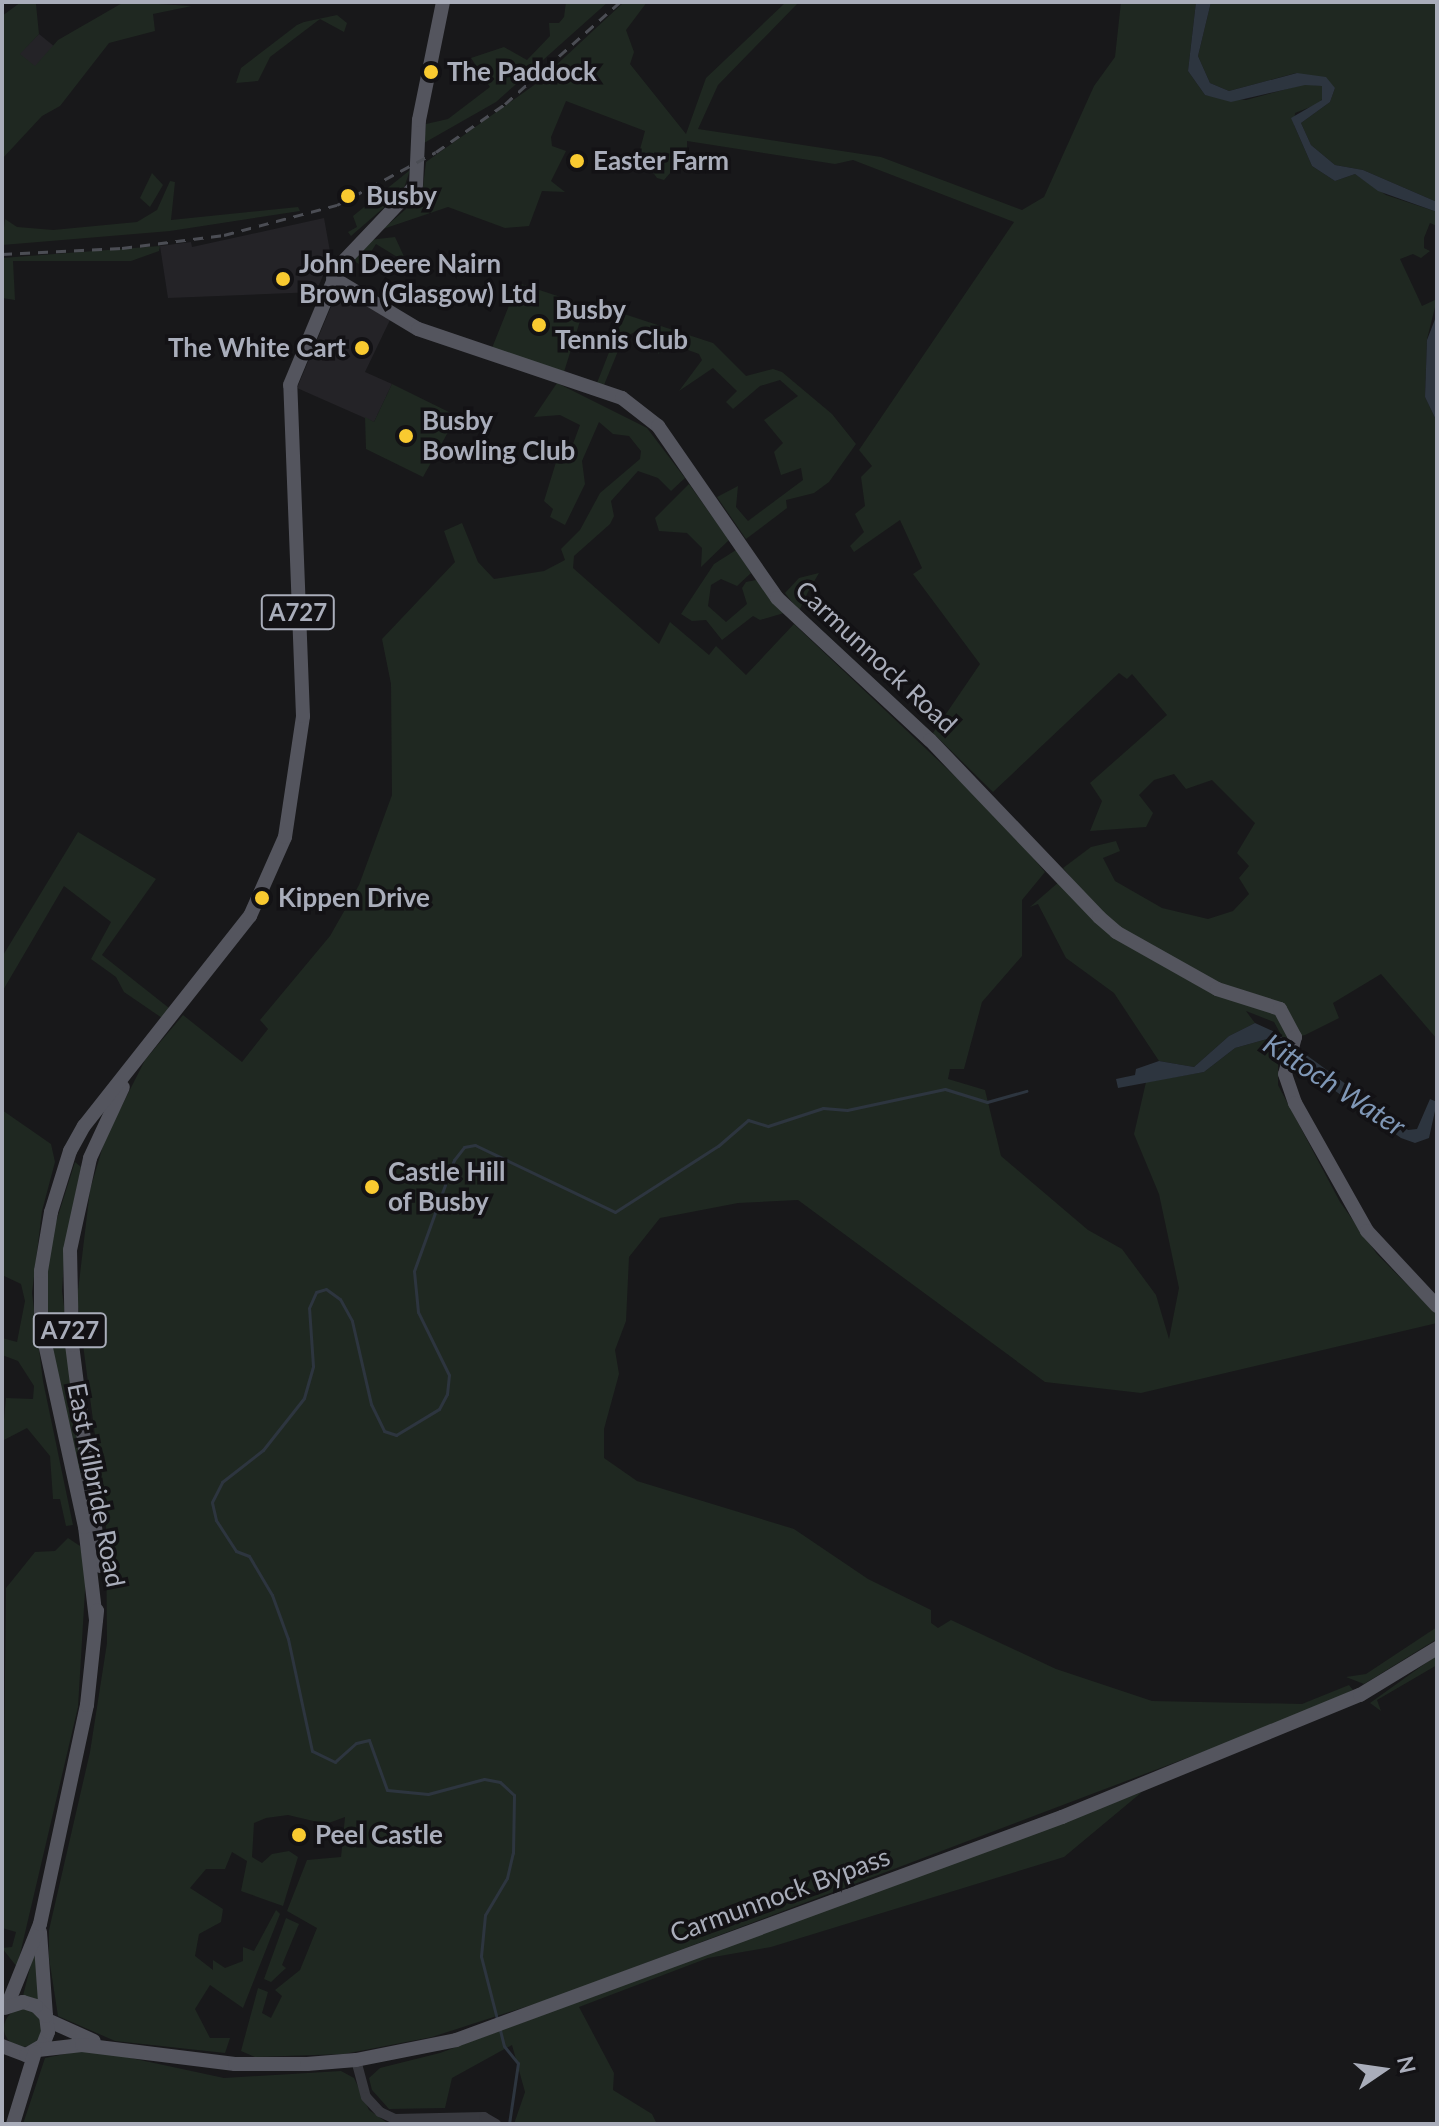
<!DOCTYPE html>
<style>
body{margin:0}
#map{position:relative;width:1439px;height:2126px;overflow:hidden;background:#18181a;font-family:Lato,sans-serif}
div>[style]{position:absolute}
.built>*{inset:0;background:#242327}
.green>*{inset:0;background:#1f2821}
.round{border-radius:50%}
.water>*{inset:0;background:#2d353f}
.stream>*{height:3px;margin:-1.5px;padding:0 1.5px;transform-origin:1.5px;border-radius:1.5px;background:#2d353f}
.minor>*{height:10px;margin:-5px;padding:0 5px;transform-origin:5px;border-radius:5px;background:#38393f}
.major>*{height:14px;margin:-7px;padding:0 7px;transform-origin:7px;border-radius:7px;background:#54555e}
.rail>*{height:3px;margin-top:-1.5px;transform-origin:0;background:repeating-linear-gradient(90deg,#4b4d54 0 10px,transparent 0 18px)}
.dots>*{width:22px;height:22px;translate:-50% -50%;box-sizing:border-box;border:4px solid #131215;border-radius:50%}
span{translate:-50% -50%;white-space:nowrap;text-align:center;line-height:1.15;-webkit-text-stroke:7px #131215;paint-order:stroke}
.shield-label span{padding:2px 6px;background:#131215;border:2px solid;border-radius:6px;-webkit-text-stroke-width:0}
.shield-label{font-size:24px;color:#a9adba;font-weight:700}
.poi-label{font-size:26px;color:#a9adba;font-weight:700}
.left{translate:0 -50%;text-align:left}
.right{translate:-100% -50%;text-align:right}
.street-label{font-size:26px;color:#a9adba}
.water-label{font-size:28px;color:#7f97b6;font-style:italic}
.frame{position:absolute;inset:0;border:4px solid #a9adba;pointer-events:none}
.north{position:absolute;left:1343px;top:2030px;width:80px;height:80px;-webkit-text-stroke:6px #131215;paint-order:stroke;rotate:77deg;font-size:22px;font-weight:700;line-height:32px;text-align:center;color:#a9adba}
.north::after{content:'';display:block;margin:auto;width:28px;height:36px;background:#a9adba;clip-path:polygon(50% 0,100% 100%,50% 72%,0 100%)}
</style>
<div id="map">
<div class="built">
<div style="clip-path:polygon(39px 34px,55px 47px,35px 67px,19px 54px)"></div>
<div style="clip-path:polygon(324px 218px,331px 257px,316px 292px,168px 298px,160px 246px,191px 242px,192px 247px)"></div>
<div style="clip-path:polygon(346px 294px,390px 320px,365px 372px,392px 384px,374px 422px,297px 388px,335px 297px)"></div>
</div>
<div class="green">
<div style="clip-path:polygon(21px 2px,36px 4px,39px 34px,20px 54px,35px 66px,58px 40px,124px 2px,192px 6px,153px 14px,155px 31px,109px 43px,60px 106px,42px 116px,2px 159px,2px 16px)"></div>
<div style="clip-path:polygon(566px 2px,608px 2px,496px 102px,424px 143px,426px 124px,448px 119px,490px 87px,471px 58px,504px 47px,527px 60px,550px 36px,549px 23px,559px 23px,564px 17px)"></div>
<div style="clip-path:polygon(624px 2px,647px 2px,626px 30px,634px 52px,630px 64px,686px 134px,706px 78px,786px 2px,799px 2px,718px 85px,698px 129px,881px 157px,1022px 210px,1044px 197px,1094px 86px,1115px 57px,1121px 2px,1196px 2px,1188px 71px,1205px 95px,1246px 100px,1305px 84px,1322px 86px,1326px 95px,1318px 104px,1295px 113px,1294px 125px,1312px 166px,1335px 181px,1355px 174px,1386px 195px,1437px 212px,1437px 226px,1430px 223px,1424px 238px,1424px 248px,1430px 251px,1421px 258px,1413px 254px,1400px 259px,1422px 306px,1437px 299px,1427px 339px,1425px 397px,1437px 422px,1437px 1039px,1381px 974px,1333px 1003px,1339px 1018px,1305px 1035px,1284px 1040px,1274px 1022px,1246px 1011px,1255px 1023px,1229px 1036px,1194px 1067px,1159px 1061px,1114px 993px,1066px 958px,1038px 904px,1030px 907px,1060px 881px,1088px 899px,1063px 868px,1091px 847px,1116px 841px,1120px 851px,1103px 858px,1115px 881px,1162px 908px,1208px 919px,1233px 911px,1249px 894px,1239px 878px,1249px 866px,1237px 853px,1255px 823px,1212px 780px,1186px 789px,1174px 774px,1154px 780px,1139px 795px,1153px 813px,1146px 827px,1090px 831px,1102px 801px,1090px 783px,1167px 715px,1132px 674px,1127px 679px,1119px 673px,993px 792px,933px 733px,980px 664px,913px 574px,922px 568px,900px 520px,854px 552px,850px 546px,864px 532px,855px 514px,865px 506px,861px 477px,872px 466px,859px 450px,1014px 222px,853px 160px,835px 164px,687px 141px,687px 154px,664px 180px,657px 178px,639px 153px,645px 131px,566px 101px,551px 137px,552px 146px,566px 151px,551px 181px,565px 192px,542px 191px,529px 226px,505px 228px,448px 207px,383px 229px,422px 195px,426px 162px,537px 83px)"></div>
<div style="clip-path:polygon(1211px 2px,1437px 2px,1437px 202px,1363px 170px,1335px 165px,1311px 145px,1301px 123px,1330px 102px,1335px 88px,1296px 73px,1229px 91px,1210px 83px,1198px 56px)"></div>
<div style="clip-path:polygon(337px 15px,347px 23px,344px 32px,320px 19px,270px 57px,258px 81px,236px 83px,241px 68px,297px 25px,304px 22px)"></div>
<div style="clip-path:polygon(410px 170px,403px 191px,351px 236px,348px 232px,357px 227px,353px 216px)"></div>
<div style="clip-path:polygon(152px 173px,163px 185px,150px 207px,140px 198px)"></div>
<div style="clip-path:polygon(170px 181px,175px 182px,171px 220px,298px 207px,300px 211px,170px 231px,2px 245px,5px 219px,17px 227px,53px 230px,137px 222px,157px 210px)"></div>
<div style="clip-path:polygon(395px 237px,407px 263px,376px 244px,362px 266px,354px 261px,369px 240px)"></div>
<div style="clip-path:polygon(160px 246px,159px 251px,131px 261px,13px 261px,15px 300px,2px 298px,2px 258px)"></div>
<div style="clip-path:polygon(518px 283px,585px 305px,564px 372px,492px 348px)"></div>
<div style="clip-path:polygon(624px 314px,713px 343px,746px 376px,773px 369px,782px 372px,832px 414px,856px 444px,829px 482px,814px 493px,786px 500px,787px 508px,746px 539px,717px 497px,738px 486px,736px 507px,748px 521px,803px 480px,801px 468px,781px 475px,774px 452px,783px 443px,764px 420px,798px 396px,780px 380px,760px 386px,733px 409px,726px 402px,737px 391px,713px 368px,679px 391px,702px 360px,699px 354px,669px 343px,658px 354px,659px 341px,636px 331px,623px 339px,604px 385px,597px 383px)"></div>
<div style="clip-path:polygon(557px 383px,647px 428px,685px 478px,671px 491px,658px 478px,638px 471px,611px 501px,614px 516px,610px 524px,574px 556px,573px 568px,659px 644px,670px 622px,709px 655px,716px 646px,746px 675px,794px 624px,998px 817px,1045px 872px,1022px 900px,1022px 956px,982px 1002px,964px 1069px,950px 1069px,948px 1079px,985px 1090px,1001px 1156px,1088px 1230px,1122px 1249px,1156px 1295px,1169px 1339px,1179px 1288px,1159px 1194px,1134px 1134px,1146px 1082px,1204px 1072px,1235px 1048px,1267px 1039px,1285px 1050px,1278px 1062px,1278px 1085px,1340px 1202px,1377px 1254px,1437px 1315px,1437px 1323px,1141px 1393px,1045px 1382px,798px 1200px,738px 1203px,660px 1218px,629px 1257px,626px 1321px,615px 1350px,619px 1374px,604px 1429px,604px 1458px,637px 1481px,794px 1529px,868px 1579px,931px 1610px,931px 1623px,938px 1628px,951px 1620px,1056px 1669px,1152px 1701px,1302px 1704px,1349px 1685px,1353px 1690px,1295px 1717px,556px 1997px,432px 2037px,344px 2054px,255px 2057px,241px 2051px,258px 1988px,268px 1992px,262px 2013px,271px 2018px,282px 1996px,275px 1990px,300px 1970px,317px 1928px,287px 1911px,307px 1860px,341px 1857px,345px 1817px,326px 1824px,288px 1815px,266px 1818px,254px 1823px,252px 1857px,262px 1863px,272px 1854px,289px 1851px,298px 1857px,283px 1906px,241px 1891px,247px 1861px,232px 1852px,225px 1869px,206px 1869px,190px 1888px,223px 1909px,221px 1922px,199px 1934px,195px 1956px,213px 1970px,213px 1960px,225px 1968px,243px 1961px,243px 1947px,254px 1951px,276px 1910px,280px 1914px,243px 2008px,210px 1985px,195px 2009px,210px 2038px,230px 2038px,225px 2053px,115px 2041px,58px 2016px,49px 1958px,49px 1930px,90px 1752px,107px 1643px,106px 1519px,77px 1299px,90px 1190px,105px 1139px,145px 1060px,183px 1015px,242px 1062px,268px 1029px,260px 1020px,330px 936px,359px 885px,392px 795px,391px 684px,382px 639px,455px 562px,444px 531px,462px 523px,478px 562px,494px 579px,544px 571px,565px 560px,561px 549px,580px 530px,600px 493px,640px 459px,641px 451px,629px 436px,613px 434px,599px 422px,582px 461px,585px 484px,565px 525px,550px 517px,553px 509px,544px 501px,557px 459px,567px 460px,580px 425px,560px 415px,534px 417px)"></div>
<div style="clip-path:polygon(392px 384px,457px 416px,423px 477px,366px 449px,365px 417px,374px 422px)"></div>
<div style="clip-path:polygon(689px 484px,729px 540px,701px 567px,702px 548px,687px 533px,659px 531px,655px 518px)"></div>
<div style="clip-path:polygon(736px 550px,751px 573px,737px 586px,721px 579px,711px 585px,708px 606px,726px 622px,747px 604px,742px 588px,746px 582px,756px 580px,784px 613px,760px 620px,753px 616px,722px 640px,706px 620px,692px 621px,681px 614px,714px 564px)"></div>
<div style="clip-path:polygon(819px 573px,808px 592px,799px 611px,785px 593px,799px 578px)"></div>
<div style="clip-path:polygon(78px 832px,156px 879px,102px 955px,169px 1008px,162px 1018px,124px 992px,116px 977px,91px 959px,111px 922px,64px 886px,2px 992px,2px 957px)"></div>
<div style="clip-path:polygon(2px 1110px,51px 1144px,55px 1162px,42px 1211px,32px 1293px,43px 1381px,73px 1525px,66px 1526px,60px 1499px,53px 1499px,50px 1456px,27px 1428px,2px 1441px,6px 1398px,33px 1399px,34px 1386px,18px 1361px,2px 1355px,2px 1338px,17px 1342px,25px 1301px,21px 1284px,2px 1275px)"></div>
<div style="clip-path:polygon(75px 1162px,81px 1167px,65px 1247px,62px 1291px,88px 1492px,85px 1515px,45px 1309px,50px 1241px)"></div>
<div style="clip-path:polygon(68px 1538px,80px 1546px,86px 1574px,78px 1707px,17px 1967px,2px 1948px,12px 1947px,16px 1932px,2px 1928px,6px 1588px,35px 1552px,55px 1551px)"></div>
<div style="clip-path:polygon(1437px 1627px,1437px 1639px,1364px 1684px,1346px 1677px,1366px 1674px)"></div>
<div style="clip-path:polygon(1437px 1655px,1437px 1665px,1377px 1700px,1381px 1711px,1370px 1703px)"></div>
<div style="clip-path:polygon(1142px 1792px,1064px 1857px,771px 1947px,708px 1958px,579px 2007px,614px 2073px,613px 2090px,652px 2114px,657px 2124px,514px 2124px,525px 2092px,512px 2045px,452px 2078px,445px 2108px,389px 2109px,372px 2090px,369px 2078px,380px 2068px,440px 2053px)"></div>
<div style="clip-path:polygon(286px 1918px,299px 1924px,282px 1965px,286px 1968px,271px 1982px,264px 1979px)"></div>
<div style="clip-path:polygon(36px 1944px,41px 2002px,23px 1996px)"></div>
<div class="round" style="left:4px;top:2009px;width:38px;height:38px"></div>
<div style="clip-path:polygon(89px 2049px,224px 2078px,341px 2071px,354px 2078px,369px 2110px,389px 2124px,23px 2124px,45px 2058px)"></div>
</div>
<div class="water">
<div style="clip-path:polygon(1196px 2px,1211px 2px,1198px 56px,1210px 83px,1229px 91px,1297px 73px,1326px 77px,1335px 88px,1330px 102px,1301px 123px,1311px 145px,1335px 165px,1363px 170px,1437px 202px,1437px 212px,1378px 191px,1355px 174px,1335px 181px,1312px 166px,1291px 118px,1322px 100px,1322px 86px,1305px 85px,1231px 102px,1205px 95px,1188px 71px)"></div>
<div style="clip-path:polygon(1437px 314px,1437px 422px,1425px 397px,1427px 340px)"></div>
<div style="clip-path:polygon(1255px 1023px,1277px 1033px,1289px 1044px,1285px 1050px,1267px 1039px,1235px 1048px,1204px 1072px,1118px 1088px,1116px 1079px,1135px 1075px,1136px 1069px,1159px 1061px,1194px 1067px,1229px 1036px)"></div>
<div style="clip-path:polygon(1297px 1048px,1408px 1130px,1417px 1129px,1430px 1099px,1437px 1102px,1429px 1138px,1415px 1143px,1401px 1138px,1292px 1060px)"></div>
</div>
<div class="stream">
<div style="left:497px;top:2019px;width:65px;rotate:-104.3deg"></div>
<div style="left:481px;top:1956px;width:41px;rotate:-84.4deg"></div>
<div style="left:485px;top:1915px;width:43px;rotate:-59.3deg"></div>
<div style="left:507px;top:1878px;width:26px;rotate:-77deg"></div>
<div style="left:513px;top:1853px;width:58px;rotate:-89deg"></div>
<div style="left:514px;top:1795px;width:19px;rotate:-137deg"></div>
<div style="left:500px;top:1782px;width:16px;rotate:-169deg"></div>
<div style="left:484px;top:1779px;width:58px;rotate:165deg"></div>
<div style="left:428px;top:1794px;width:41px;rotate:-174.4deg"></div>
<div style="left:387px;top:1790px;width:53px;rotate:-109.8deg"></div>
<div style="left:369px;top:1740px;width:13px;rotate:167deg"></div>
<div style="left:356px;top:1743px;width:28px;rotate:138deg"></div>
<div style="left:335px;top:1762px;width:25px;rotate:-154deg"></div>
<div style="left:312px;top:1751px;width:115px;rotate:-102.1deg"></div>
<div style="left:288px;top:1639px;width:47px;rotate:-110deg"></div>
<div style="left:272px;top:1595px;width:45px;rotate:-120.5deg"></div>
<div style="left:249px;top:1556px;width:14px;rotate:-159deg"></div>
<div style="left:236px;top:1551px;width:37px;rotate:-123deg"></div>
<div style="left:216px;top:1520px;width:18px;rotate:-103deg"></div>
<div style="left:212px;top:1502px;width:22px;rotate:-63deg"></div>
<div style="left:222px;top:1482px;width:52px;rotate:-38deg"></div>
<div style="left:263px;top:1450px;width:66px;rotate:-51.7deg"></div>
<div style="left:304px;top:1398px;width:33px;rotate:-74deg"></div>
<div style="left:313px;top:1366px;width:58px;rotate:-93.9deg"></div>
<div style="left:309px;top:1308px;width:17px;rotate:-66deg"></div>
<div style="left:316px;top:1292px;width:10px;rotate:-17deg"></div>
<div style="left:326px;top:1289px;width:17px;rotate:36deg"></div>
<div style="left:340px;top:1299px;width:25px;rotate:61deg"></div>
<div style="left:352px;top:1321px;width:85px;rotate:77.1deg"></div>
<div style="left:371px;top:1404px;width:30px;rotate:64deg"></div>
<div style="left:384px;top:1431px;width:13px;rotate:18deg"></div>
<div style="left:396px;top:1435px;width:50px;rotate:-31.2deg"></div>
<div style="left:439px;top:1409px;width:17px;rotate:-62deg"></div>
<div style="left:447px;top:1394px;width:19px;rotate:-84deg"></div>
<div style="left:449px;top:1375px;width:70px;rotate:-116.2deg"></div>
<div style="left:418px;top:1312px;width:41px;rotate:-95.6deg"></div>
<div style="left:414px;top:1271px;width:118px;rotate:-70.2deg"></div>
<div style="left:454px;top:1160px;width:16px;rotate:-52deg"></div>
<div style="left:464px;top:1147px;width:11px;rotate:-10deg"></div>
<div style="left:475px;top:1145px;width:155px;rotate:25.6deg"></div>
<div style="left:615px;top:1212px;width:122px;rotate:-32.7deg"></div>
<div style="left:718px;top:1146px;width:40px;rotate:-41deg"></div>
<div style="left:748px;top:1120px;width:21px;rotate:17deg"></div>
<div style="left:768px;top:1126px;width:58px;rotate:-18.1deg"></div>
<div style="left:823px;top:1108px;width:24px;rotate:5deg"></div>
<div style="left:847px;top:1110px;width:100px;rotate:-12.1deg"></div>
<div style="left:945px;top:1089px;width:44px;rotate:17.2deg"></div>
<div style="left:987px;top:1102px;width:41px;rotate:-15.8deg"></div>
<div style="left:500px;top:2030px;width:16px;rotate:76deg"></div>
<div style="left:504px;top:2046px;width:22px;rotate:51deg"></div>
<div style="left:518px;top:2063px;width:62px;rotate:98.4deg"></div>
</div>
<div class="minor">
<div style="left:356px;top:2060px;width:38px;rotate:75deg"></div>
<div style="left:366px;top:2097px;width:21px;rotate:47deg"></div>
<div style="left:380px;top:2112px;width:17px;rotate:25deg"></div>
<div style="left:395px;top:2119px;width:89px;rotate:-1.3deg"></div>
<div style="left:484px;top:2117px;width:14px;rotate:30deg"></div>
</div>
<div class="major">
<div style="left:333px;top:278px;width:99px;rotate:31deg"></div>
<div style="left:418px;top:329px;width:215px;rotate:18.7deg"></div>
<div style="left:622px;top:398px;width:46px;rotate:37.9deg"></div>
<div style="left:658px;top:426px;width:209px;rotate:55.3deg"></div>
<div style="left:777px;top:598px;width:209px;rotate:42.9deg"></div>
<div style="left:930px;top:740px;width:245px;rotate:46.3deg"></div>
<div style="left:1099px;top:917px;width:23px;rotate:41deg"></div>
<div style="left:1116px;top:932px;width:116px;rotate:29.4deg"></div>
<div style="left:1217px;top:989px;width:66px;rotate:17.6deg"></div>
<div style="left:1280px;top:1009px;width:32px;rotate:62deg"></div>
<div style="left:1295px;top:1037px;width:38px;rotate:105deg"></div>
<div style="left:1285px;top:1074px;width:31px;rotate:71deg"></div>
<div style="left:1295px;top:1103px;width:147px;rotate:60.6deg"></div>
<div style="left:1367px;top:1231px;width:103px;rotate:47deg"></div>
<div style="left:100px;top:1566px;width:223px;rotate:-97.2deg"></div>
<div style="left:72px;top:1345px;width:95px;rotate:-91.2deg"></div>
<div style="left:70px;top:1250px;width:94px;rotate:-77.7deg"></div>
<div style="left:90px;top:1158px;width:78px;rotate:-65.1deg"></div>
<div style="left:96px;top:1620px;width:94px;rotate:-96.7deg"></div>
<div style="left:85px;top:1527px;width:206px;rotate:-102.3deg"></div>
<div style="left:41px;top:1326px;width:55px;rotate:-90deg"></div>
<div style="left:41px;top:1271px;width:60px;rotate:-80.4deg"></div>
<div style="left:51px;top:1212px;width:64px;rotate:-72.7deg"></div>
<div style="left:70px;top:1151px;width:29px;rotate:-61deg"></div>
<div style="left:84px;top:1126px;width:268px;rotate:-51.7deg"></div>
<div style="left:250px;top:916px;width:86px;rotate:-66.1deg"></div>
<div style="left:285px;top:837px;width:122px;rotate:-81.5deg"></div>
<div style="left:303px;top:716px;width:331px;rotate:-92.2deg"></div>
<div style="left:290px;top:385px;width:130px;rotate:-67.4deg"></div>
<div style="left:340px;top:265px;width:110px;rotate:-46.5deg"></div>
<div style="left:416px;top:185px;width:65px;rotate:-87.4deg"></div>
<div style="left:419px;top:120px;width:120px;rotate:-78.5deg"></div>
<div style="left:40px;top:1932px;width:84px;rotate:85.9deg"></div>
<div style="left:7px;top:2006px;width:88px;rotate:-68.1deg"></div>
<div style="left:40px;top:1924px;width:224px;rotate:-77.9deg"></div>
<div style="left:87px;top:1705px;width:95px;rotate:-83.9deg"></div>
<div style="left:47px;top:2020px;width:51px;rotate:24.1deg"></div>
<div style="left:2px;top:2046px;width:26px;rotate:21deg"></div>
<div style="left:26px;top:2055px;width:20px;rotate:-30deg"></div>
<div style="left:43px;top:2045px;width:14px;rotate:-69deg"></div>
<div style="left:48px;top:2032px;width:16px;rotate:-97deg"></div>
<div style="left:46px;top:2016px;width:14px;rotate:-135deg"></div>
<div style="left:36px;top:2006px;width:14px;rotate:-163deg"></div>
<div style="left:23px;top:2002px;width:19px;rotate:162deg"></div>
<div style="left:38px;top:2050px;width:44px;rotate:-6.5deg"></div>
<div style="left:82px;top:2045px;width:154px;rotate:7.1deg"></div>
<div style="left:235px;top:2064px;width:72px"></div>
<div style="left:307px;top:2064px;width:49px;rotate:-4.7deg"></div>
<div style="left:356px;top:2060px;width:102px;rotate:-11.3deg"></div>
<div style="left:456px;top:2040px;width:646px;rotate:-20.2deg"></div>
<div style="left:1062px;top:1817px;width:322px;rotate:-22.3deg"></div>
<div style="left:1360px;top:1695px;width:90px;rotate:-31.4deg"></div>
<div style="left:13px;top:2124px;width:75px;rotate:-73deg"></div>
</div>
<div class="rail">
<div style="left:2px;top:254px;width:120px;rotate:-2.9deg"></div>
<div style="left:122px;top:248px;width:103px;rotate:-7.3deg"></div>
<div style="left:224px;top:235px;width:117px;rotate:-14.9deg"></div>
<div style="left:337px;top:205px;width:112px;rotate:-28.2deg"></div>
<div style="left:436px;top:152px;width:84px;rotate:-34.8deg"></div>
<div style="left:505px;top:104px;width:154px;rotate:-41.6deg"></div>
</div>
<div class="dots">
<div style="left:431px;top:72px;background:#f9ca30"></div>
<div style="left:577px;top:161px;background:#f9ca30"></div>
<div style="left:348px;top:196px;background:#f9ca30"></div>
<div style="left:283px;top:279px;background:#f9ca30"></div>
<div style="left:539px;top:325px;background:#f9ca30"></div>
<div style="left:362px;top:348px;background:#f9ca30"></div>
<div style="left:406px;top:436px;background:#f9ca30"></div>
<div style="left:262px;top:898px;background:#f9ca30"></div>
<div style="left:372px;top:1187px;background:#f9ca30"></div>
<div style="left:299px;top:1835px;background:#f9ca30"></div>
</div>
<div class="shield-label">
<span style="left:298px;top:612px">A727</span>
<span style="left:70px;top:1330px">A727</span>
</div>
<div class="poi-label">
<span class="left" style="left:447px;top:72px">The Paddock</span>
<span class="left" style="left:593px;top:161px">Easter Farm</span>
<span class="left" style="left:366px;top:196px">Busby</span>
<span class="left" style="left:299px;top:279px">John Deere Nairn<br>Brown (Glasgow) Ltd</span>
<span class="left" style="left:555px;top:325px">Busby<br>Tennis Club</span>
<span class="right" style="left:346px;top:348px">The White Cart</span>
<span class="left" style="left:422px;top:436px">Busby<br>Bowling Club</span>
<span class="left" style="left:278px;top:898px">Kippen Drive</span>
<span class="left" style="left:388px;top:1187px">Castle Hill<br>of Busby</span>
<span class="left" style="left:315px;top:1835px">Peel Castle</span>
</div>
<div class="street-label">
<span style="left:876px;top:657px;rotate:43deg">Carmunnock Road</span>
<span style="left:96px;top:1485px;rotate:79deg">East Kilbride Road</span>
<span style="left:780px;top:1895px;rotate:-20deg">Carmunnock Bypass</span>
</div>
<div class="water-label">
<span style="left:1335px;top:1084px;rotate:33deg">Kittoch Water</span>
</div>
<div class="frame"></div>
<div class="north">N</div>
</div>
